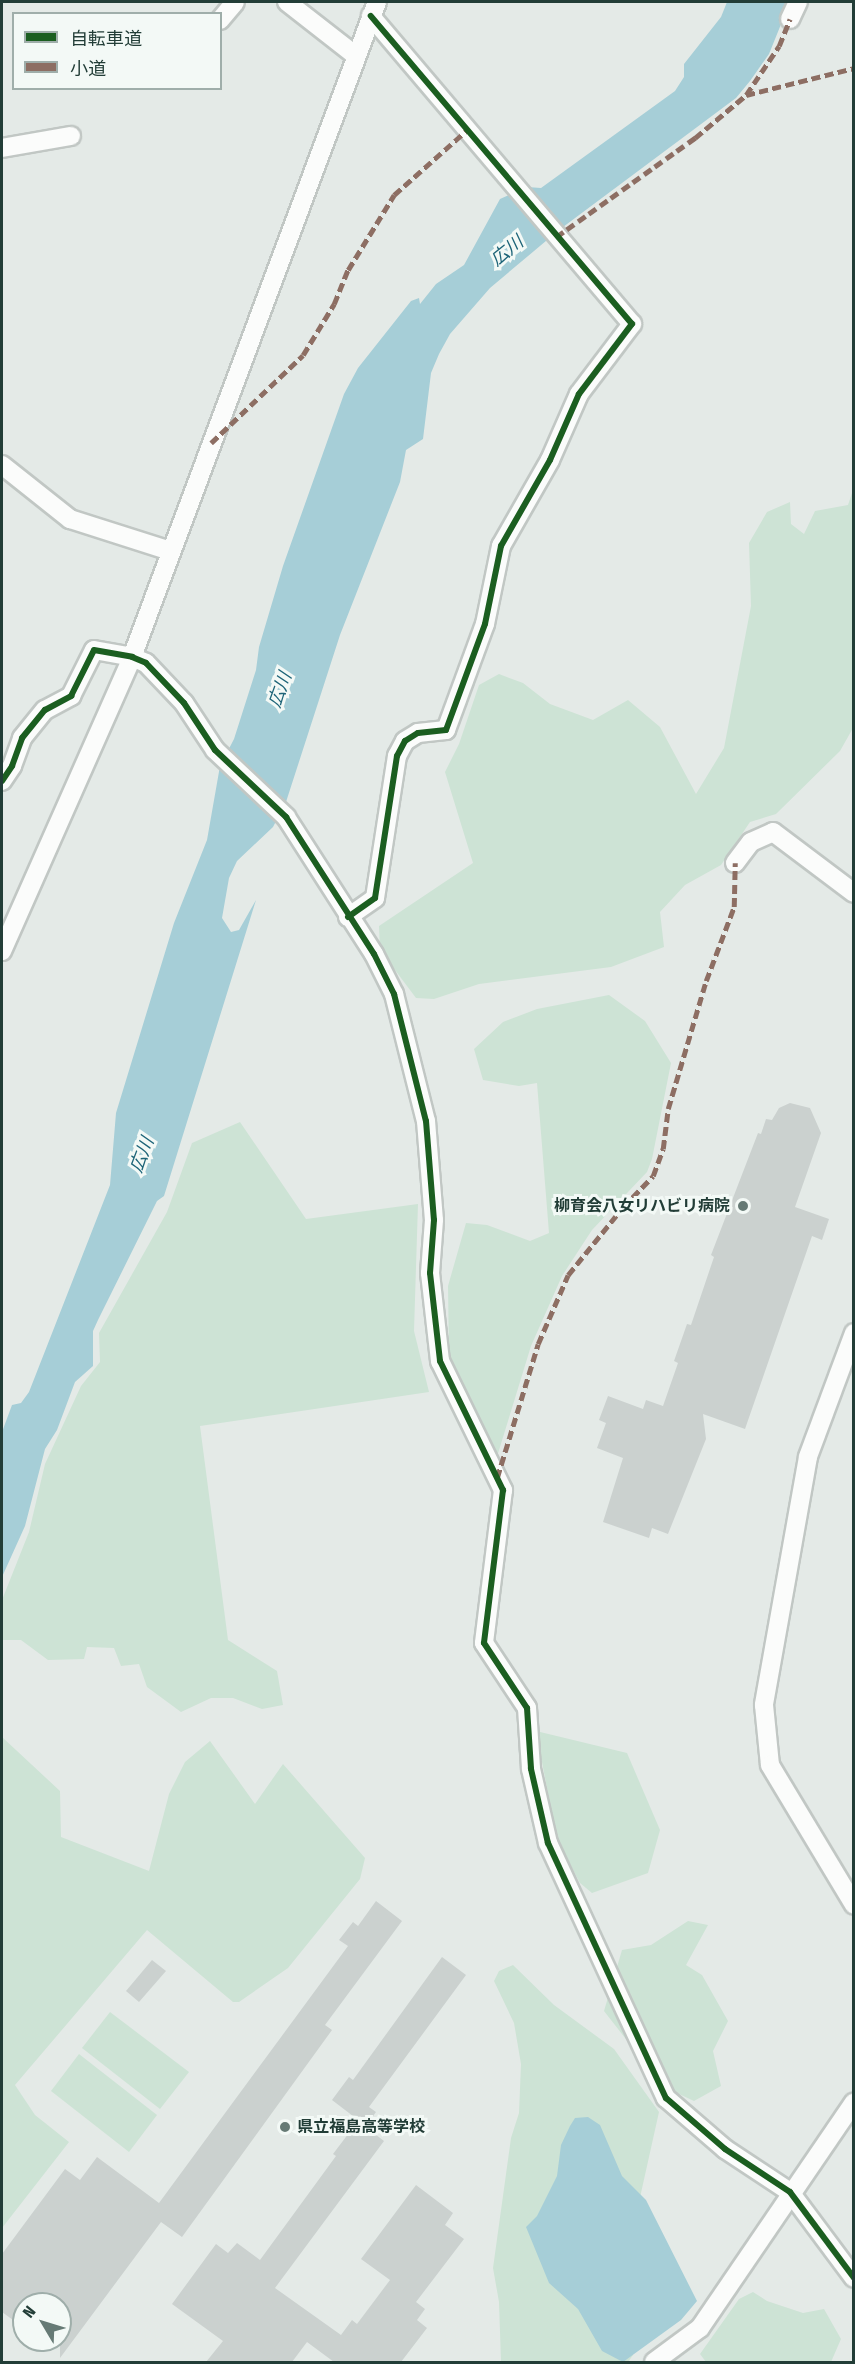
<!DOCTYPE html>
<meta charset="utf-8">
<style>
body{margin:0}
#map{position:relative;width:855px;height:2364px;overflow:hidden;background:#e4eae7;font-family:"Fira Sans Condensed","Noto Sans JP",sans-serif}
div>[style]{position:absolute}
.green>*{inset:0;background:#cde3d5}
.water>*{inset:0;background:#a6ced7}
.building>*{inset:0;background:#cbd1cf}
.roads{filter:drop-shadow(2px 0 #c1c7c4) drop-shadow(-2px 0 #c1c7c4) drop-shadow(0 2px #c1c7c4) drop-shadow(0 -2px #c1c7c4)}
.street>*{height:18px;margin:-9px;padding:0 9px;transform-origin:9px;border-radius:9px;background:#fbfcfb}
.quiet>*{height:4.5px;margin-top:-2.25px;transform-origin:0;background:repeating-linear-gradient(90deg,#8d6e63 0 9px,transparent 0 13.5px)}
.cycleway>*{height:6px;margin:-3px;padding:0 3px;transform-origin:3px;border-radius:3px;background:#1b5e20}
.dots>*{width:16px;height:16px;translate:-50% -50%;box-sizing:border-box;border:3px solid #f3f9f6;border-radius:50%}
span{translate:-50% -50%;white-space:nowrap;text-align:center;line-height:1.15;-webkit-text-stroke:6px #f3f9f6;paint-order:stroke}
.poi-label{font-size:16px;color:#223d37;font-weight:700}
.right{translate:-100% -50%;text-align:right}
.left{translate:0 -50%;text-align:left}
.water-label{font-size:18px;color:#1d6478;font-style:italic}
.frame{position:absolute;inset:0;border:3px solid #223d37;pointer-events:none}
.legend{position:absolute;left:12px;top:12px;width:210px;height:78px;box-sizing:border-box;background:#f3f9f6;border:2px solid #9faeaa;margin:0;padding:8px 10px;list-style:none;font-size:18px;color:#223d37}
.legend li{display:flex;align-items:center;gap:12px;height:30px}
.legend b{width:30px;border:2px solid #9faeaa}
.north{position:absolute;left:12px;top:2292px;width:60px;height:60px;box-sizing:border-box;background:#f3f9f6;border:2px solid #9faeaa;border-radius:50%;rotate:308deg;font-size:16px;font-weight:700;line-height:24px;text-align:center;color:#223d37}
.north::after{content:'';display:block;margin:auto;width:21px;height:27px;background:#667a75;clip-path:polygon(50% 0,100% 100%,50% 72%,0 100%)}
</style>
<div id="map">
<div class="green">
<div style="clip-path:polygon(853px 490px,853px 728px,840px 751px,776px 814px,750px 822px,721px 865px,685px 885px,660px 912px,664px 947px,611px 967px,479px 984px,434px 999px,416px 998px,380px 950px,379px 926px,473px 863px,445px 772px,459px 744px,479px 685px,499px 674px,523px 683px,550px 704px,593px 720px,628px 700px,660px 727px,696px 794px,724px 748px,751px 606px,749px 543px,767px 512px,790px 502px,791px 524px,804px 534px,815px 511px,848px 505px)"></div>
<div style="clip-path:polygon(609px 995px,645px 1021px,671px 1063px,652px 1159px,647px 1172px,592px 1230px,562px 1276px,531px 1346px,496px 1460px,449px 1356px,448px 1286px,466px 1223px,487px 1225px,530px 1241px,549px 1233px,537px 1083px,519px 1086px,483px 1080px,474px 1049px,503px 1022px,537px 1009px)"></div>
<div style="clip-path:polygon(240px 1122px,306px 1219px,418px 1204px,414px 1331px,429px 1392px,200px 1426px,228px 1640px,277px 1671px,283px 1705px,262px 1709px,233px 1698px,211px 1698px,181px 1712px,147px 1687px,139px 1664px,121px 1666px,114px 1648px,87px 1647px,84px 1659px,48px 1660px,21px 1640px,2px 1640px,2px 1600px,29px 1532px,45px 1464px,81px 1386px,100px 1362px,99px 1333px,167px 1212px,192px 1143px)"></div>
<div style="clip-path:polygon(536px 1731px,627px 1753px,660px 1830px,648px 1873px,592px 1893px,580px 1883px,557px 1840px)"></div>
<div style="clip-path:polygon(2px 1737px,60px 1791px,61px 1837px,149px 1871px,169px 1794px,185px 1762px,210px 1741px,255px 1804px,283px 1764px,365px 1858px,360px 1879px,288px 1968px,239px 2002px,233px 2002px,147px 1930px,15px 2085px,35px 2115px,69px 2142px,2px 2228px)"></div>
<div style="clip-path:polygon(688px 1921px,708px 1925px,686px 1965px,702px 1975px,728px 2021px,713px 2051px,721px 2086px,694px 2101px,677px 2093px,643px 2061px,604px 2011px,622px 1950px,651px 1945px)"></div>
<div style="clip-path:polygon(513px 1965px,554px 2005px,614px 2049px,659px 2112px,639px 2202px,633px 2355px,628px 2362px,501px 2362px,499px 2302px,493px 2268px,511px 2138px,519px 2113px,521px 2064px,514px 2023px,494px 1981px,499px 1971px)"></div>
<div style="clip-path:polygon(110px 2012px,189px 2072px,160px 2109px,82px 2048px)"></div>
<div style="clip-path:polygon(79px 2054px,157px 2115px,129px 2152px,51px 2091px)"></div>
<div style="clip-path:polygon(753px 2292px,767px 2301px,803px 2313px,824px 2309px,841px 2339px,831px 2362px,706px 2362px,700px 2354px,739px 2299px)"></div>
</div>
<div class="water">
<div style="clip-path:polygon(727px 2px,790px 2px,769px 54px,750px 81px,736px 98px,559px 230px,490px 288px,450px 334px,439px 354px,431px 373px,423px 439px,406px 450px,400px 482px,340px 635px,286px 802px,273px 827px,237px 861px,229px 878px,222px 918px,231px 932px,239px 930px,256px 900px,164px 1196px,157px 1201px,98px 1320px,93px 1331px,93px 1366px,75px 1382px,57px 1430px,45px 1449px,25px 1526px,2px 1577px,2px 1432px,12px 1405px,21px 1403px,29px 1392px,110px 1185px,116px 1113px,174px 923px,207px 840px,220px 766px,234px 739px,256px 670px,259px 647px,283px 566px,344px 394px,358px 368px,411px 301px,419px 298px,420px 304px,436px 284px,464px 265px,500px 199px,527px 187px,541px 188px,675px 91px,684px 77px,684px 64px,721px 17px)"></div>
<div style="clip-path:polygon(588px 2117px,600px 2125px,622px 2176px,646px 2200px,697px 2301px,681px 2320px,623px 2362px,602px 2351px,578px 2309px,549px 2283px,526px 2227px,537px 2216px,557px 2176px,561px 2145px,570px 2126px,575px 2118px)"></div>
</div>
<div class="building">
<div style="clip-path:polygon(790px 1103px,810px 1108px,821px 1133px,795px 1207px,829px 1219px,822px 1240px,812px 1236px,745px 1429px,703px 1414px,706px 1439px,668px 1534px,652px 1528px,649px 1538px,603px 1522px,623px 1458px,597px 1448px,606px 1423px,599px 1420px,608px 1396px,643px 1409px,646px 1400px,663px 1406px,678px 1363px,674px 1361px,687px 1324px,691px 1325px,714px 1257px,711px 1255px,758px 1133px,761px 1134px,766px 1119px,772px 1120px,779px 1108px)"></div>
<div style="clip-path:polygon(376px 1901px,402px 1921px,325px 2025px,332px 2030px,182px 2237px,161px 2222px,60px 2358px,60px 2304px,24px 2304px,24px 2328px,2px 2312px,2px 2254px,65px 2169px,80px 2180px,97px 2157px,159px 2203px,348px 1946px,339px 1940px,353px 1922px,358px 1926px)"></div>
<div style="clip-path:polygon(442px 1957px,466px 1975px,369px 2107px,376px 2112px,366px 2126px,332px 2100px,349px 2077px,353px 2080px)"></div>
<div style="clip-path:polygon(152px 1960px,166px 1971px,139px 2002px,126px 1991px)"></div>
<div style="clip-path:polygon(358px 2121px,384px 2141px,275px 2288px,341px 2335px,352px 2320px,357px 2324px,390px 2280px,361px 2259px,416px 2185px,453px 2213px,445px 2225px,464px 2239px,416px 2302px,425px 2309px,417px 2320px,427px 2328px,401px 2362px,334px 2362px,307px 2342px,292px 2362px,206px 2362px,223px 2341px,172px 2304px,216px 2244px,228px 2253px,237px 2243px,260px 2260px,336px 2156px,333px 2154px)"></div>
</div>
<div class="roads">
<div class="street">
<div style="left:287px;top:2px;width:88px;rotate:38deg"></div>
<div style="left:790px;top:19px;width:19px;rotate:-65deg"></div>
<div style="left:220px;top:20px;width:23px;rotate:-50deg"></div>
<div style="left:2px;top:148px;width:70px;rotate:-9.9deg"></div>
<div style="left:2px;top:465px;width:87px;rotate:38.5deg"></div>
<div style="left:70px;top:519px;width:105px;rotate:17.7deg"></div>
<div style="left:2px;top:781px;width:18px;rotate:-56deg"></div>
<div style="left:12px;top:766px;width:30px;rotate:-70deg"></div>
<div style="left:22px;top:738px;width:36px;rotate:-51deg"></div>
<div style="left:45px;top:710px;width:30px;rotate:-28deg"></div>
<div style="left:71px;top:696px;width:51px;rotate:-63.4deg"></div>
<div style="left:94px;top:650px;width:39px;rotate:10deg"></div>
<div style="left:132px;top:657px;width:15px;rotate:23deg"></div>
<div style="left:146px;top:663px;width:55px;rotate:46.5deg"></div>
<div style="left:184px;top:703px;width:56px;rotate:56.6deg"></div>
<div style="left:215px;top:750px;width:98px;rotate:43.3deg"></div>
<div style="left:286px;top:817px;width:163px;rotate:57.3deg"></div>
<div style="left:374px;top:954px;width:45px;rotate:63.4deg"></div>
<div style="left:394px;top:994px;width:131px;rotate:75.9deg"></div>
<div style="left:426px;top:1121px;width:99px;rotate:85.4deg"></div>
<div style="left:434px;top:1220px;width:53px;rotate:94.3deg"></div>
<div style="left:430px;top:1273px;width:89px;rotate:83.5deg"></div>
<div style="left:440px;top:1361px;width:144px;rotate:64deg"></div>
<div style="left:503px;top:1490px;width:154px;rotate:97.1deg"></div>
<div style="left:484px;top:1643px;width:78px;rotate:56.5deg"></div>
<div style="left:527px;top:1708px;width:61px;rotate:86.2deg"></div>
<div style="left:531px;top:1769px;width:76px;rotate:77.1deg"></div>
<div style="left:548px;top:1843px;width:281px;rotate:65.2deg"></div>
<div style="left:666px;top:2098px;width:78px;rotate:40.8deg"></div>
<div style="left:725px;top:2149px;width:78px;rotate:33.5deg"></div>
<div style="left:790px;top:2192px;width:107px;rotate:53.3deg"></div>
<div style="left:735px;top:863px;width:26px;rotate:-53deg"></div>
<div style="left:751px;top:842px;width:24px;rotate:-24deg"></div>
<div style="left:773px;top:832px;width:101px;rotate:37deg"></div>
<div style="left:348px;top:917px;width:33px;rotate:-35deg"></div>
<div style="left:375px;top:898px;width:144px;rotate:-81.2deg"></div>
<div style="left:397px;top:756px;width:17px;rotate:-62deg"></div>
<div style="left:405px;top:741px;width:15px;rotate:-32deg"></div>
<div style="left:418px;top:733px;width:28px;rotate:-6deg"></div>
<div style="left:446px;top:730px;width:113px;rotate:-69.8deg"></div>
<div style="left:485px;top:624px;width:80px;rotate:-78.4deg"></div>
<div style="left:501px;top:546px;width:99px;rotate:-60.3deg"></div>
<div style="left:550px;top:460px;width:72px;rotate:-66.3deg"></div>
<div style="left:579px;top:394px;width:88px;rotate:-52.9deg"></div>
<div style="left:632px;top:324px;width:404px;rotate:-130.3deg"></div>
<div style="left:2px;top:951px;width:321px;rotate:-66.1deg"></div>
<div style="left:132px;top:657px;width:699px;rotate:-69.49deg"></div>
<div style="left:854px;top:1333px;width:132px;rotate:110.4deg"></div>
<div style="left:808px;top:1457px;width:252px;rotate:100.1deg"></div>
<div style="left:764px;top:1705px;width:60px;rotate:84.3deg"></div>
<div style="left:770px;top:1765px;width:163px;rotate:59deg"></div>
<div style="left:654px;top:2362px;width:57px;rotate:-36.5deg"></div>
<div style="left:700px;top:2328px;width:273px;rotate:-55.7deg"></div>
</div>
</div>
<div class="quiet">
<div style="left:746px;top:95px;width:111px;rotate:-14deg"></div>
<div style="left:556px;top:237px;width:171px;rotate:-35.5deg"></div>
<div style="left:695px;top:138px;width:67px;rotate:-40.1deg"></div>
<div style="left:746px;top:95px;width:59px;rotate:-56deg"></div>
<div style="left:779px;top:46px;width:29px;rotate:-68deg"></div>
<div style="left:211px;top:443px;width:127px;rotate:-43.7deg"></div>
<div style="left:303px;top:355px;width:60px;rotate:-58.7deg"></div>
<div style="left:334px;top:304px;width:37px;rotate:-68deg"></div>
<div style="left:348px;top:270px;width:88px;rotate:-58.5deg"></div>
<div style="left:394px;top:195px;width:98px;rotate:-41.7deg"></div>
<div style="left:497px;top:1478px;width:140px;rotate:-73deg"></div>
<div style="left:538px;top:1344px;width:75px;rotate:-66.5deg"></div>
<div style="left:568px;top:1275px;width:87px;rotate:-51deg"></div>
<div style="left:623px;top:1207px;width:43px;rotate:-45.9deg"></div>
<div style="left:653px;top:1176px;width:29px;rotate:-70deg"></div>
<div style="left:663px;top:1149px;width:40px;rotate:-82.9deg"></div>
<div style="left:668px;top:1109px;width:134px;rotate:-73.5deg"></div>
<div style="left:706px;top:981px;width:79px;rotate:-69.3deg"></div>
<div style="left:734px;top:907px;width:44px;rotate:-88.7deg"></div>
</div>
<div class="cycleway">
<div style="left:2px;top:781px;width:18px;rotate:-56deg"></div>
<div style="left:12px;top:766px;width:30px;rotate:-70deg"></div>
<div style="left:22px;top:738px;width:36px;rotate:-51deg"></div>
<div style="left:45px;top:710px;width:30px;rotate:-28deg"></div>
<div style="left:71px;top:696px;width:51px;rotate:-63.4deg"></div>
<div style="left:94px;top:650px;width:39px;rotate:10deg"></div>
<div style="left:132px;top:657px;width:15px;rotate:23deg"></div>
<div style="left:146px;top:663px;width:55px;rotate:46.5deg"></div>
<div style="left:184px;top:703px;width:56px;rotate:56.6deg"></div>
<div style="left:215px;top:750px;width:98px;rotate:43.3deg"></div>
<div style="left:286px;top:817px;width:163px;rotate:57.3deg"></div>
<div style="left:374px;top:954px;width:45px;rotate:63.4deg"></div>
<div style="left:394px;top:994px;width:131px;rotate:75.9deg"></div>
<div style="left:426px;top:1121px;width:99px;rotate:85.4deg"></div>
<div style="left:434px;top:1220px;width:53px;rotate:94.3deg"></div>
<div style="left:430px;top:1273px;width:89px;rotate:83.5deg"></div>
<div style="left:440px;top:1361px;width:144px;rotate:64deg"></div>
<div style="left:503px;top:1490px;width:154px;rotate:97.1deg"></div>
<div style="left:484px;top:1643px;width:78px;rotate:56.5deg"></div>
<div style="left:527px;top:1708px;width:61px;rotate:86.2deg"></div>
<div style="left:531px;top:1769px;width:76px;rotate:77.1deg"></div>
<div style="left:548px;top:1843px;width:281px;rotate:65.2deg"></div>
<div style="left:666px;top:2098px;width:78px;rotate:40.8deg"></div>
<div style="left:725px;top:2149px;width:78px;rotate:33.5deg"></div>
<div style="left:790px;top:2192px;width:107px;rotate:53.3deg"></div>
<div style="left:348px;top:917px;width:33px;rotate:-35deg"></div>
<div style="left:375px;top:898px;width:144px;rotate:-81.2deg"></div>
<div style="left:397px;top:756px;width:17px;rotate:-62deg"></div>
<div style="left:405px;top:741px;width:15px;rotate:-32deg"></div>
<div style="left:418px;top:733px;width:28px;rotate:-6deg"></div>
<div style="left:446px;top:730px;width:113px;rotate:-69.8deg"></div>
<div style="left:485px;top:624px;width:80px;rotate:-78.4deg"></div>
<div style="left:501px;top:546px;width:99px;rotate:-60.3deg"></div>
<div style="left:550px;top:460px;width:72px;rotate:-66.3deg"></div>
<div style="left:579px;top:394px;width:88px;rotate:-52.9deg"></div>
<div style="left:632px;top:324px;width:404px;rotate:-130.3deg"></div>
</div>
<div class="dots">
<div style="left:743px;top:1206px;background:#667a75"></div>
<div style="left:285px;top:2127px;background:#667a75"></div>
</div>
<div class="poi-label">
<span class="right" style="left:730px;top:1206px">柳育会八女リハビリ病院</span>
<span class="left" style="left:297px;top:2127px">県立福島高等学校</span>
</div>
<div class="water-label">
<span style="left:507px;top:251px;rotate:-39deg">広川</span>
<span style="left:280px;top:690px;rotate:-70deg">広川</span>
<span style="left:142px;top:1155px;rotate:-69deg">広川</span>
</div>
<div class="frame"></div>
<ul class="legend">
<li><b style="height:8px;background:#1b5e20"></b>自転車道</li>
<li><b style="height:8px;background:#8d6e63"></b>小道</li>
</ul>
<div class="north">N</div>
</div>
